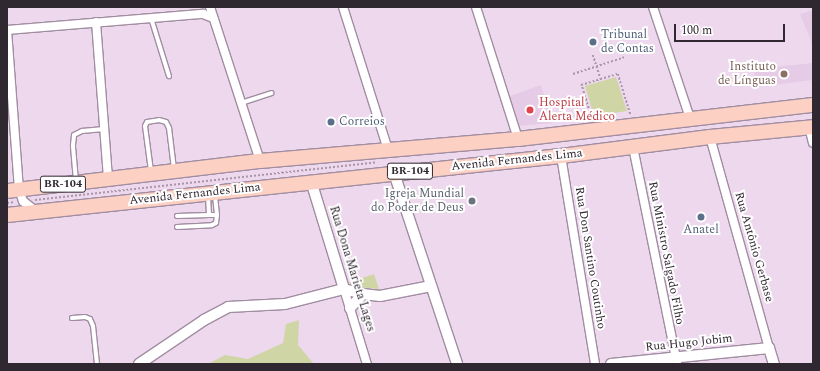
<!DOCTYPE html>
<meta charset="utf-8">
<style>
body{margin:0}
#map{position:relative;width:820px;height:371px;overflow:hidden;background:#edd8ee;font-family:Spectral,serif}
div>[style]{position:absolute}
.built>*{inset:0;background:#e6cbe7}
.green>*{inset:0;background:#d0d5a6}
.path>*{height:1.5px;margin-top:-0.75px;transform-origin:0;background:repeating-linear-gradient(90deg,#a897a8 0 2px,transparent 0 4px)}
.roads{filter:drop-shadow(1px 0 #a18da1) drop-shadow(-1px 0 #a18da1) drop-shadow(0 1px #a18da1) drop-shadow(0 -1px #a18da1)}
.service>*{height:4px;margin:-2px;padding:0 2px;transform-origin:2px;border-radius:2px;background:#fff}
.minor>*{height:8px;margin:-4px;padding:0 4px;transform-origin:4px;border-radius:4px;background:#fff}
.tertiary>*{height:10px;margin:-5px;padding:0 5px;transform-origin:5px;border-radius:5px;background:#fff}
.trunk>*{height:14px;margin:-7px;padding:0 7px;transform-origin:7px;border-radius:7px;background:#fcd0c3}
.dots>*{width:11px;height:11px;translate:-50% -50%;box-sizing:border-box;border:2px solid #fff;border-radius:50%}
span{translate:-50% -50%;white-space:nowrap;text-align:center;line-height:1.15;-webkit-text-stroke:4px #fff;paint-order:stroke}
.shield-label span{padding:1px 3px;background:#fff;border:1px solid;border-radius:3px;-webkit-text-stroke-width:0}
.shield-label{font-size:11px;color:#302830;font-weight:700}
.service-label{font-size:12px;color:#4e5e75}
.left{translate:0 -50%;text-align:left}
.education-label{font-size:12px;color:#785e54}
.right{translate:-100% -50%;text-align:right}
.health-label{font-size:12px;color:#be3a42}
.street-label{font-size:12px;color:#302830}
.worship-label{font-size:12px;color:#5b616d}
.frame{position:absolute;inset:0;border:8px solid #302830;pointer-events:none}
.scale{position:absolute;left:674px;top:24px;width:111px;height:18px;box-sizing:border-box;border:2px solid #302830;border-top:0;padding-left:5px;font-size:12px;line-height:14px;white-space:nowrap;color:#302830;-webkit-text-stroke:3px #fff;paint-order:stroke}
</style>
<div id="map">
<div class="built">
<div style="clip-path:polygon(813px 10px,813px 46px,800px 14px)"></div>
<div style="clip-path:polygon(813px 63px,813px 80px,756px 87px,754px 69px)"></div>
<div style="clip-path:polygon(541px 85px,553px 123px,517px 126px,507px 97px)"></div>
</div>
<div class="green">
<div style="clip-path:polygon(616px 77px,627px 111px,594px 116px,585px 86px)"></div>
<div style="clip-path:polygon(374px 274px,379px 289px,358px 287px,348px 283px)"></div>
<div style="clip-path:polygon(299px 320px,298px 345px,314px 364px,208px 364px,225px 355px,248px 359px,283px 343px,286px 324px)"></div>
</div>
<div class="path">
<div style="left:593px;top:55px;width:25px;rotate:72deg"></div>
<div style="left:573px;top:74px;width:55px;rotate:-18.1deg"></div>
<div style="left:592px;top:120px;width:37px;rotate:-107deg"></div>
<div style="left:581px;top:85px;width:39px;rotate:-17deg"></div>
<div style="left:618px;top:74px;width:44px;rotate:72.8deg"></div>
<div style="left:35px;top:200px;width:344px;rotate:-6.3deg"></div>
<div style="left:7px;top:203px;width:8px;rotate:-7deg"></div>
</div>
<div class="roads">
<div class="service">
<div style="left:151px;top:18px;width:61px;rotate:72.8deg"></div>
<div style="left:241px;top:103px;width:32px;rotate:-18deg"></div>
<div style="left:151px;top:171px;width:45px;rotate:-97.6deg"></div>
<div style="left:145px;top:126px;width:4px;rotate:-63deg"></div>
<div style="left:147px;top:122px;width:12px;rotate:-9deg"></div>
<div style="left:159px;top:120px;width:7px;rotate:16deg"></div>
<div style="left:166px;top:122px;width:7px;rotate:63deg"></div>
<div style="left:169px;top:128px;width:41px;rotate:83deg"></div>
<div style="left:76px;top:181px;width:36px;rotate:-95deg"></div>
<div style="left:73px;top:145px;width:10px;rotate:-84deg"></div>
<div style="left:74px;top:135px;width:9px;rotate:-27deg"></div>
<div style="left:82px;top:131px;width:22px;rotate:-5deg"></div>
<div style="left:209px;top:215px;width:8px"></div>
<div style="left:217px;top:215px;width:19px;rotate:-96deg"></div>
<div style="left:177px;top:216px;width:32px;rotate:-2deg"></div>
<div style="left:209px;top:215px;width:18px;rotate:-93deg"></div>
<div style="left:177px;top:227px;width:35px;rotate:-3deg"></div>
<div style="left:212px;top:225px;width:4px;rotate:-27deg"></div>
<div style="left:216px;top:223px;width:8px;rotate:-83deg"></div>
<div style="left:72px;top:318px;width:13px;rotate:-4deg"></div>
<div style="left:85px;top:317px;width:5px;rotate:22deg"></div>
<div style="left:90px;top:319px;width:8px;rotate:67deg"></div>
<div style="left:93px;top:326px;width:38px;rotate:84deg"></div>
</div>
<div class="minor">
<div style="left:210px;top:7px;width:162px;rotate:72deg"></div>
<div style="left:343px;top:7px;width:150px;rotate:72.5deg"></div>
<div style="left:476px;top:7px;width:139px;rotate:72.3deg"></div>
<div style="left:653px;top:7px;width:117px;rotate:71.6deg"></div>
<div style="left:96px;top:22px;width:157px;rotate:85.6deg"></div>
<div style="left:7px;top:30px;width:197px;rotate:-4.7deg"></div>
<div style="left:203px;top:14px;width:11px;rotate:22deg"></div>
<div style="left:7px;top:30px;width:159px;rotate:85.7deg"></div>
<div style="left:19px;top:189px;width:13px;rotate:72deg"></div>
<div style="left:23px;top:201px;width:16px;rotate:38deg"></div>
<div style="left:809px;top:127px;width:16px;rotate:76deg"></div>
<div style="left:710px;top:137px;width:219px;rotate:74.4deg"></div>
<div style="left:633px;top:147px;width:221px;rotate:78.5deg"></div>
<div style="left:561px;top:156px;width:211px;rotate:80.7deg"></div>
<div style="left:344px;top:289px;width:78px;rotate:73deg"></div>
</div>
<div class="tertiary">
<div style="left:394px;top:173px;width:201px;rotate:71.7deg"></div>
<div style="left:311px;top:181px;width:113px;rotate:73deg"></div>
<div style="left:350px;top:308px;width:19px;rotate:-47deg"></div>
<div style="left:139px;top:364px;width:78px;rotate:-34.1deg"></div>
<div style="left:204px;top:320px;width:27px;rotate:-28deg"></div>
<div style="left:228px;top:307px;width:57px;rotate:-3deg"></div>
<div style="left:285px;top:304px;width:61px;rotate:-14.3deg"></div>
<div style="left:344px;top:289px;width:20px;rotate:15deg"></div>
<div style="left:363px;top:294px;width:17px;rotate:7deg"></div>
<div style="left:380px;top:296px;width:52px;rotate:-11.1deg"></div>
<div style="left:611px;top:364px;width:159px;rotate:-5.8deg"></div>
<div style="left:769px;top:348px;width:17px;rotate:73deg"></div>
</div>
<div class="trunk">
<div style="left:7px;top:191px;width:255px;rotate:-6.8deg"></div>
<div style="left:260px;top:161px;width:259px;rotate:-4.9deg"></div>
<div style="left:518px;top:139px;width:297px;rotate:-6.6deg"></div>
<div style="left:7px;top:215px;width:557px;rotate:-6.08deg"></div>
<div style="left:561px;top:156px;width:150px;rotate:-7.3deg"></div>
<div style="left:710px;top:137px;width:103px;rotate:-5.5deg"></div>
</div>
</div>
<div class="dots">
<div style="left:593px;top:42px;background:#5c6f8a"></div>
<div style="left:784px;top:74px;background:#8d6e63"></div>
<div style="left:530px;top:110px;background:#e0444e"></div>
<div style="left:331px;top:122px;background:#5c6f8a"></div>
<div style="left:472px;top:201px;background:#6b7280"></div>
<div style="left:701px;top:217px;background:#5c6f8a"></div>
</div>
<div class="shield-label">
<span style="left:410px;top:171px">BR-104</span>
<span style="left:63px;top:184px">BR-104</span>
</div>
<div class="service-label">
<span class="left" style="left:601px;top:42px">Tribunal<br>de Contas</span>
<span class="left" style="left:339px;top:122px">Correios</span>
<span style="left:701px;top:230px">Anatel</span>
</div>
<div class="education-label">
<span class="right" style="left:776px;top:74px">Instituto<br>de Línguas</span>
</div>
<div class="health-label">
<span class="left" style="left:539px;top:110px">Hospital<br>Alerta Médico</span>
</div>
<div class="street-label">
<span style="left:517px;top:160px;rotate:-6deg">Avenida Fernandes Lima</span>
<span style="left:195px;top:194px;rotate:-6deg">Avenida Fernandes Lima</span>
<span style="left:754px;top:247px;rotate:74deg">Rua Antônio Gerbase</span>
<span style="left:666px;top:253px;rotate:79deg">Rua Ministro Salgado Filho</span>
<span style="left:590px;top:258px;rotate:81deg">Rua Don Santino Coutinho</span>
<span style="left:352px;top:269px;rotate:73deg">Rua Dona Marieta Lages</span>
<span style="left:689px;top:343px;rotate:-6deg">Rua Hugo Jobim</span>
</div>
<div class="worship-label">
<span class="right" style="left:464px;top:201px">Igreja Mundial<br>do Poder de Deus</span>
</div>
<div class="frame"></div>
<div class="scale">100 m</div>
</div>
